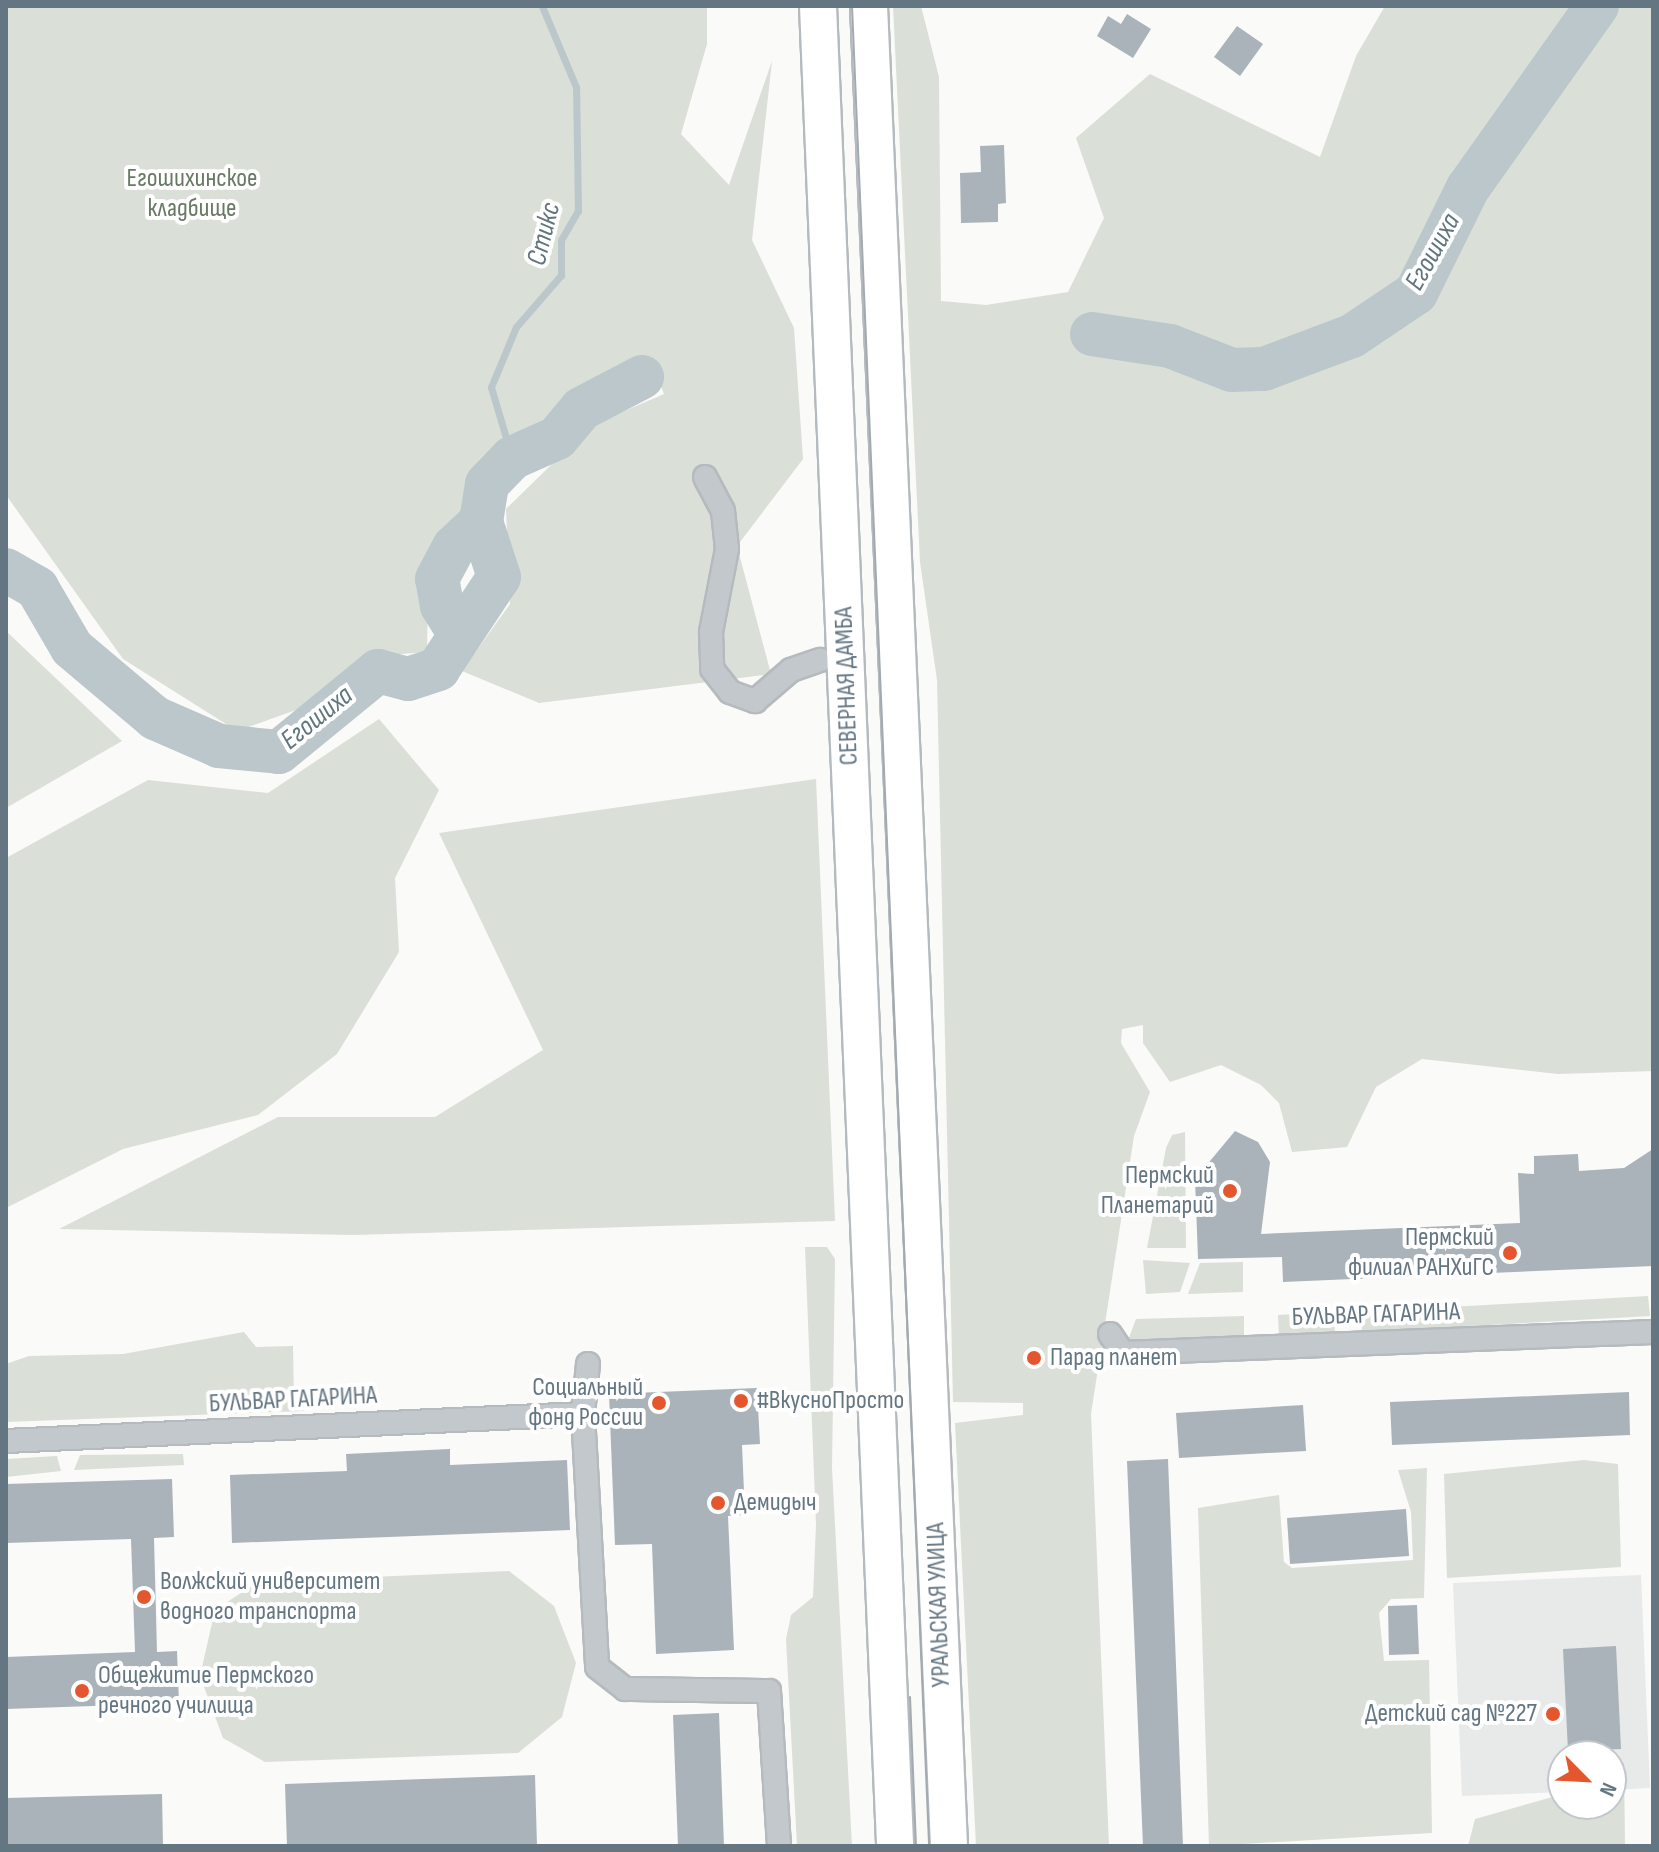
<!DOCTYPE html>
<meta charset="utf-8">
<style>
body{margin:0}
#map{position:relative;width:1659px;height:1852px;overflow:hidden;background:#fafaf8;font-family:"Sofia Sans Condensed",sans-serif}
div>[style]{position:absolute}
.built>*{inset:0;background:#e8e9e9}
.green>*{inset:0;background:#dadfd7}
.stream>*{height:7px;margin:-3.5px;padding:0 3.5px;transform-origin:3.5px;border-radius:3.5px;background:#bbc7cb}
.river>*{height:44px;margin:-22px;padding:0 22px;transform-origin:22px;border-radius:22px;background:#bbc7cb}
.building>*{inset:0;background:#aab3b9}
.roads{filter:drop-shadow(2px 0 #b5babe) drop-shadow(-2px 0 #b5babe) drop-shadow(0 2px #b5babe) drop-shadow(0 -2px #b5babe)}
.street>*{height:22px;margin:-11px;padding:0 11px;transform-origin:11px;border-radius:11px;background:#c3c8cc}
.primary>*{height:36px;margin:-18px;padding:0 18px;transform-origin:18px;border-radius:18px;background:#fff}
.tram>*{height:2px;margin:-1px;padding:0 1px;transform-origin:1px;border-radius:1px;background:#a2aab0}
.dots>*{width:22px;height:22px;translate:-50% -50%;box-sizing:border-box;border:4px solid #fff;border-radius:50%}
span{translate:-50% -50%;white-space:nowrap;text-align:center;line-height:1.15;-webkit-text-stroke:8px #fff;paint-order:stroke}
.park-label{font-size:26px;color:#687a64}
.street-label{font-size:26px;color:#657683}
.poi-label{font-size:26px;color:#657683}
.right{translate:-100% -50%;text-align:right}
.left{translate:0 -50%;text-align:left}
.water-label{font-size:28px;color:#60757c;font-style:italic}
.frame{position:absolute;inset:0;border:8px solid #657683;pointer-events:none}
.north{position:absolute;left:1547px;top:1740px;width:80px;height:80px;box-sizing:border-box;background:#fff;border:2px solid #c1c8cd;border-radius:50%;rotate:114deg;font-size:22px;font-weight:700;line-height:32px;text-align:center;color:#657683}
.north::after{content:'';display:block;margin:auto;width:28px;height:36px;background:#e4572e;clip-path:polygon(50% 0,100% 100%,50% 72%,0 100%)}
</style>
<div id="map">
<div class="built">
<div style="clip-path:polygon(1641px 1575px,1650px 1788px,1611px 1790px,1611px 1756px,1563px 1756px,1563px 1792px,1462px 1796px,1453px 1583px)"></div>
</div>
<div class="green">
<div style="clip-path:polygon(6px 6px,707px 6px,707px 44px,681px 134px,729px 185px,772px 61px,752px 240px,794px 328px,803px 459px,737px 546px,771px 674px,539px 703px,462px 671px,510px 604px,506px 509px,592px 425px,664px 394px,650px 359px,588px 386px,503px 450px,476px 482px,460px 527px,438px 552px,428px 590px,427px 652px,362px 657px,321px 701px,237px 731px,123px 659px,6px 495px)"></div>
<div style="clip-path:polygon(893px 6px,921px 6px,939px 77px,941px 301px,986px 305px,1068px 292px,1104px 218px,1076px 138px,1150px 74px,1320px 157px,1356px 56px,1385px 6px,1653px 6px,1653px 1071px,1558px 1074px,1422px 1059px,1376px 1087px,1347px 1147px,1292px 1152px,1279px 1103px,1261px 1085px,1221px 1065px,1170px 1082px,1143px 1043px,1143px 1025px,1122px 1029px,1121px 1043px,1150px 1092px,1134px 1136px,1091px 1414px,1109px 1846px,976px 1846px,955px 1423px,1023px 1415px,1023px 1403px,953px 1402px,937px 680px,920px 562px)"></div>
<div style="clip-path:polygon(6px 631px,122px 741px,6px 808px)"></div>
<div style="clip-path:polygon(379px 719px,439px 790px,395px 878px,399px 952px,337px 1054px,258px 1115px,123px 1149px,6px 1208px,6px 858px,148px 780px,268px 793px)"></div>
<div style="clip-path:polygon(816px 779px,835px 1221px,353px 1235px,59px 1229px,278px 1117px,435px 1117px,543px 1050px,439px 833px)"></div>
<div style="clip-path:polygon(1185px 1132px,1186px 1248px,1147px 1248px,1166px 1148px,1172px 1135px)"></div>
<div style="clip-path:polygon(805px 1247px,827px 1247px,835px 1259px,832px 1468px,852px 1846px,797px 1846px,786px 1639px,791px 1615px,813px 1597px,816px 1524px)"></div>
<div style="clip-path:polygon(1143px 1260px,1190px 1263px,1180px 1292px,1146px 1294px)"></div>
<div style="clip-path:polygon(1243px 1262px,1243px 1292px,1188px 1294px,1200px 1263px)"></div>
<div style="clip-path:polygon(1648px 1296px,1650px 1316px,1362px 1332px,1361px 1312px)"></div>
<div style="clip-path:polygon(1334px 1312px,1335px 1334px,1279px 1337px,1278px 1315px)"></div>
<div style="clip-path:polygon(1244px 1316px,1244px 1339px,1127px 1343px,1136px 1319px)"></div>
<div style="clip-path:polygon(244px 1332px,256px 1347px,293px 1346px,294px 1403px,304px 1411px,6px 1422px,6px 1364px,29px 1356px,123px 1354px)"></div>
<div style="clip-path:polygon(183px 1454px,184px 1465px,74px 1470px,80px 1455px)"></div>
<div style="clip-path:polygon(57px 1456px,61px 1471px,6px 1477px,6px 1459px)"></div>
<div style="clip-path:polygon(1584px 1460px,1618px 1464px,1621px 1567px,1447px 1578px,1444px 1474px)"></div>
<div style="clip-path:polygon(1427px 1468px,1424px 1598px,1391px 1599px,1379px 1613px,1384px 1661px,1429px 1660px,1432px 1833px,1209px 1846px,1198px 1508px,1279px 1495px,1284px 1562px,1292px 1568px,1413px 1560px,1411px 1512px,1398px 1470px)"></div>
<div style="clip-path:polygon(509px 1571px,554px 1606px,576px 1663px,562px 1717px,518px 1753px,265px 1762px,223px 1738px,200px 1676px,215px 1610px,258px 1582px)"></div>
<div style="clip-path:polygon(1624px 1762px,1625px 1846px,1468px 1846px,1475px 1819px,1563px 1794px,1563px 1804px,1611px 1804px,1611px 1769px)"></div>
</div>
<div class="stream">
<div style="left:512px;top:458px;width:74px;rotate:-106.5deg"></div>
<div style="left:491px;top:387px;width:65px;rotate:-67.4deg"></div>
<div style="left:516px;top:327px;width:69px;rotate:-49.1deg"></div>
<div style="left:561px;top:275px;width:35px;rotate:-90deg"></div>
<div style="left:561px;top:240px;width:34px;rotate:-60deg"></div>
<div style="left:578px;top:211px;width:124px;rotate:-90.9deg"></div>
<div style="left:576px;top:87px;width:88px;rotate:-112.8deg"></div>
</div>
<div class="river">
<div style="left:1092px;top:334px;width:79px;rotate:8.7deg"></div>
<div style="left:1170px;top:346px;width:66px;rotate:21.2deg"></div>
<div style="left:1232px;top:370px;width:32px;rotate:-2deg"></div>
<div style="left:1264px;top:369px;width:94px;rotate:-20.6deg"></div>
<div style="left:1352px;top:336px;width:77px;rotate:-33.9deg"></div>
<div style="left:1416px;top:293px;width:117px;rotate:-63.7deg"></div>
<div style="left:1468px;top:188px;width:223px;rotate:-54.7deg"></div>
<div style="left:6px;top:570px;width:36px;rotate:30deg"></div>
<div style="left:37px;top:588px;width:69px;rotate:59.7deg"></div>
<div style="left:72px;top:648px;width:109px;rotate:40.1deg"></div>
<div style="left:155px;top:718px;width:70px;rotate:23.6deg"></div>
<div style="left:219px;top:746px;width:60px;rotate:5.7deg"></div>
<div style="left:279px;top:752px;width:128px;rotate:-39.3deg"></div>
<div style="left:378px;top:671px;width:31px;rotate:15deg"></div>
<div style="left:408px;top:679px;width:32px;rotate:-18deg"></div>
<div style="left:438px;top:669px;width:110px;rotate:-56.5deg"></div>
<div style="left:499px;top:577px;width:58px;rotate:-108.1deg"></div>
<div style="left:481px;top:522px;width:38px;rotate:-81deg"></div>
<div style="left:487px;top:484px;width:36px;rotate:-46deg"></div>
<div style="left:512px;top:458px;width:49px;rotate:-24deg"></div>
<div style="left:557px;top:438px;width:38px;rotate:-50deg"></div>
<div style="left:581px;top:409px;width:69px;rotate:-27.7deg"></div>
<div style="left:459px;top:633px;width:32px;rotate:-122deg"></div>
<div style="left:442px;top:606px;width:27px;rotate:-100deg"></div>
<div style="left:437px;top:579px;width:36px;rotate:-62deg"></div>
<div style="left:454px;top:547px;width:37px;rotate:-43deg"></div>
</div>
<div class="building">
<div style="clip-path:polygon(1127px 14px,1151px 29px,1133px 58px,1097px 36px,1108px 16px,1121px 24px)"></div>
<div style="clip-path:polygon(1237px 26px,1263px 44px,1240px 76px,1214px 57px)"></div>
<div style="clip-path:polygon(1004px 145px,1006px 203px,998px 204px,998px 222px,961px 223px,960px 173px,981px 172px,980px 146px)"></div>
<div style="clip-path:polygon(1235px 1131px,1258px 1142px,1270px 1162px,1261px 1234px,1520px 1223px,1518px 1173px,1534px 1174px,1534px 1156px,1578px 1154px,1579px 1171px,1624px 1168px,1653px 1149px,1653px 1266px,1283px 1282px,1282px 1257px,1198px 1259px,1195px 1179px)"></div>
<div style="clip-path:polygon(757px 1388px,760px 1444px,742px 1445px,745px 1515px,728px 1516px,734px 1650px,656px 1654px,652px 1544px,615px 1545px,609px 1394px)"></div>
<div style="clip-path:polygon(1629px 1392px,1630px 1435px,1392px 1445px,1390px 1402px)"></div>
<div style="clip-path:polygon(1303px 1405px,1306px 1451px,1179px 1458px,1176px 1413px)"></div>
<div style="clip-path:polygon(450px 1449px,450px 1465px,567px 1460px,570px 1530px,232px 1543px,230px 1475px,347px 1471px,346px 1454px)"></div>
<div style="clip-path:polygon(1168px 1459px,1183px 1846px,1143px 1846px,1127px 1461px)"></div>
<div style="clip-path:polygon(172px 1479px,174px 1537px,154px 1538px,157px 1652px,177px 1651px,179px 1703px,6px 1709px,6px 1657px,135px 1652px,131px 1539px,6px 1543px,6px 1484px)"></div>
<div style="clip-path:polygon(1406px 1509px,1409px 1556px,1290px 1564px,1287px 1518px)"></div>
<div style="clip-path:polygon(1417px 1605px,1419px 1654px,1389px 1655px,1388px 1606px)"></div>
<div style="clip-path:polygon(1616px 1646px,1621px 1749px,1568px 1751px,1563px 1649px)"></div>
<div style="clip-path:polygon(719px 1713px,724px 1846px,678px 1846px,673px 1715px)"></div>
<div style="clip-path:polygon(535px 1775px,537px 1846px,287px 1846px,285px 1784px)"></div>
<div style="clip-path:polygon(162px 1794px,163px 1846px,6px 1846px,6px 1798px)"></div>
</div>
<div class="roads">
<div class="street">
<div style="left:705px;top:477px;width:38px;rotate:62deg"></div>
<div style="left:723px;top:511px;width:38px;rotate:84deg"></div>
<div style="left:727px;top:549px;width:85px;rotate:100.9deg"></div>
<div style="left:711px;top:632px;width:37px;rotate:88deg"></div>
<div style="left:712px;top:669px;width:29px;rotate:52deg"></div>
<div style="left:730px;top:692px;width:27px;rotate:20deg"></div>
<div style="left:755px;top:701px;width:48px;rotate:-40.7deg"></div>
<div style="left:791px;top:670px;width:31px;rotate:-19deg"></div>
<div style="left:1110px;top:1334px;width:23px;rotate:56deg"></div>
<div style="left:1123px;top:1353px;width:530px;rotate:-2.27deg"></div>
<div style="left:588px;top:1364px;width:50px;rotate:95.7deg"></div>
<div style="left:583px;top:1414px;width:253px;rotate:86.8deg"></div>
<div style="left:597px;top:1667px;width:36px;rotate:38deg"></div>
<div style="left:625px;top:1689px;width:144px;rotate:0.8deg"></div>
<div style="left:769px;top:1691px;width:155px;rotate:86.3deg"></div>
<div style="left:6px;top:1441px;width:578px;rotate:-2.68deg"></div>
</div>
<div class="primary">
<div style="left:818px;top:6px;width:1842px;rotate:87.6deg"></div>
<div style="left:869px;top:6px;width:1842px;rotate:87.51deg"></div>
</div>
</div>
<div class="tram">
<div style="left:852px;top:6px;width:1842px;rotate:87.6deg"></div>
<div style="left:910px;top:1697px;width:149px;rotate:87.7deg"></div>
</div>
<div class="dots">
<div style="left:1230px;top:1191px;background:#e4572e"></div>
<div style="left:1510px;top:1253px;background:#e4572e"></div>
<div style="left:1034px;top:1358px;background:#e4572e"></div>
<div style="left:741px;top:1401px;background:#e4572e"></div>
<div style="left:659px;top:1403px;background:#e4572e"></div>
<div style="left:718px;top:1503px;background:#e4572e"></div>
<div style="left:144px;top:1597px;background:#e4572e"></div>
<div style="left:82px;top:1691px;background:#e4572e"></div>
<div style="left:1553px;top:1714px;background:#e4572e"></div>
</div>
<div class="park-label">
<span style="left:192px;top:194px">Егошихинское<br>кладбище</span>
</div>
<div class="street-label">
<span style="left:847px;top:686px;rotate:-92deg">СЕВЕРНАЯ ДАМБА</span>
<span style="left:1376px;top:1315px;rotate:-2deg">БУЛЬВАР ГАГАРИНА</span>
<span style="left:293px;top:1400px;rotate:-3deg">БУЛЬВАР ГАГАРИНА</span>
<span style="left:939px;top:1605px;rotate:-92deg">УРАЛЬСКАЯ УЛИЦА</span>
</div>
<div class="poi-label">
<span class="right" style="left:1214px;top:1191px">Пермский<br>Планетарий</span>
<span class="right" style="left:1494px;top:1253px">Пермский<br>филиал РАНХиГС</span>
<span class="left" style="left:1050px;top:1358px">Парад планет</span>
<span class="right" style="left:643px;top:1403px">Социальный<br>фонд России</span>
<span class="left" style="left:757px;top:1401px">#ВкусноПросто</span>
<span class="left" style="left:734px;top:1503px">Демидыч</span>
<span class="left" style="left:160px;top:1597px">Волжский университет<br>водного транспорта</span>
<span class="left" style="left:98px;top:1691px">Общежитие Пермского<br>речного училища</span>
<span class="right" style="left:1537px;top:1714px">Детский сад №227</span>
</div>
<div class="water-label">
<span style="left:544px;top:234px;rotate:-76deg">Стикс</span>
<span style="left:1433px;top:252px;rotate:-61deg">Егошиха</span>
<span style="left:317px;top:718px;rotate:-39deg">Егошиха</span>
</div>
<div class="frame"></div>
<div class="north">N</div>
</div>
